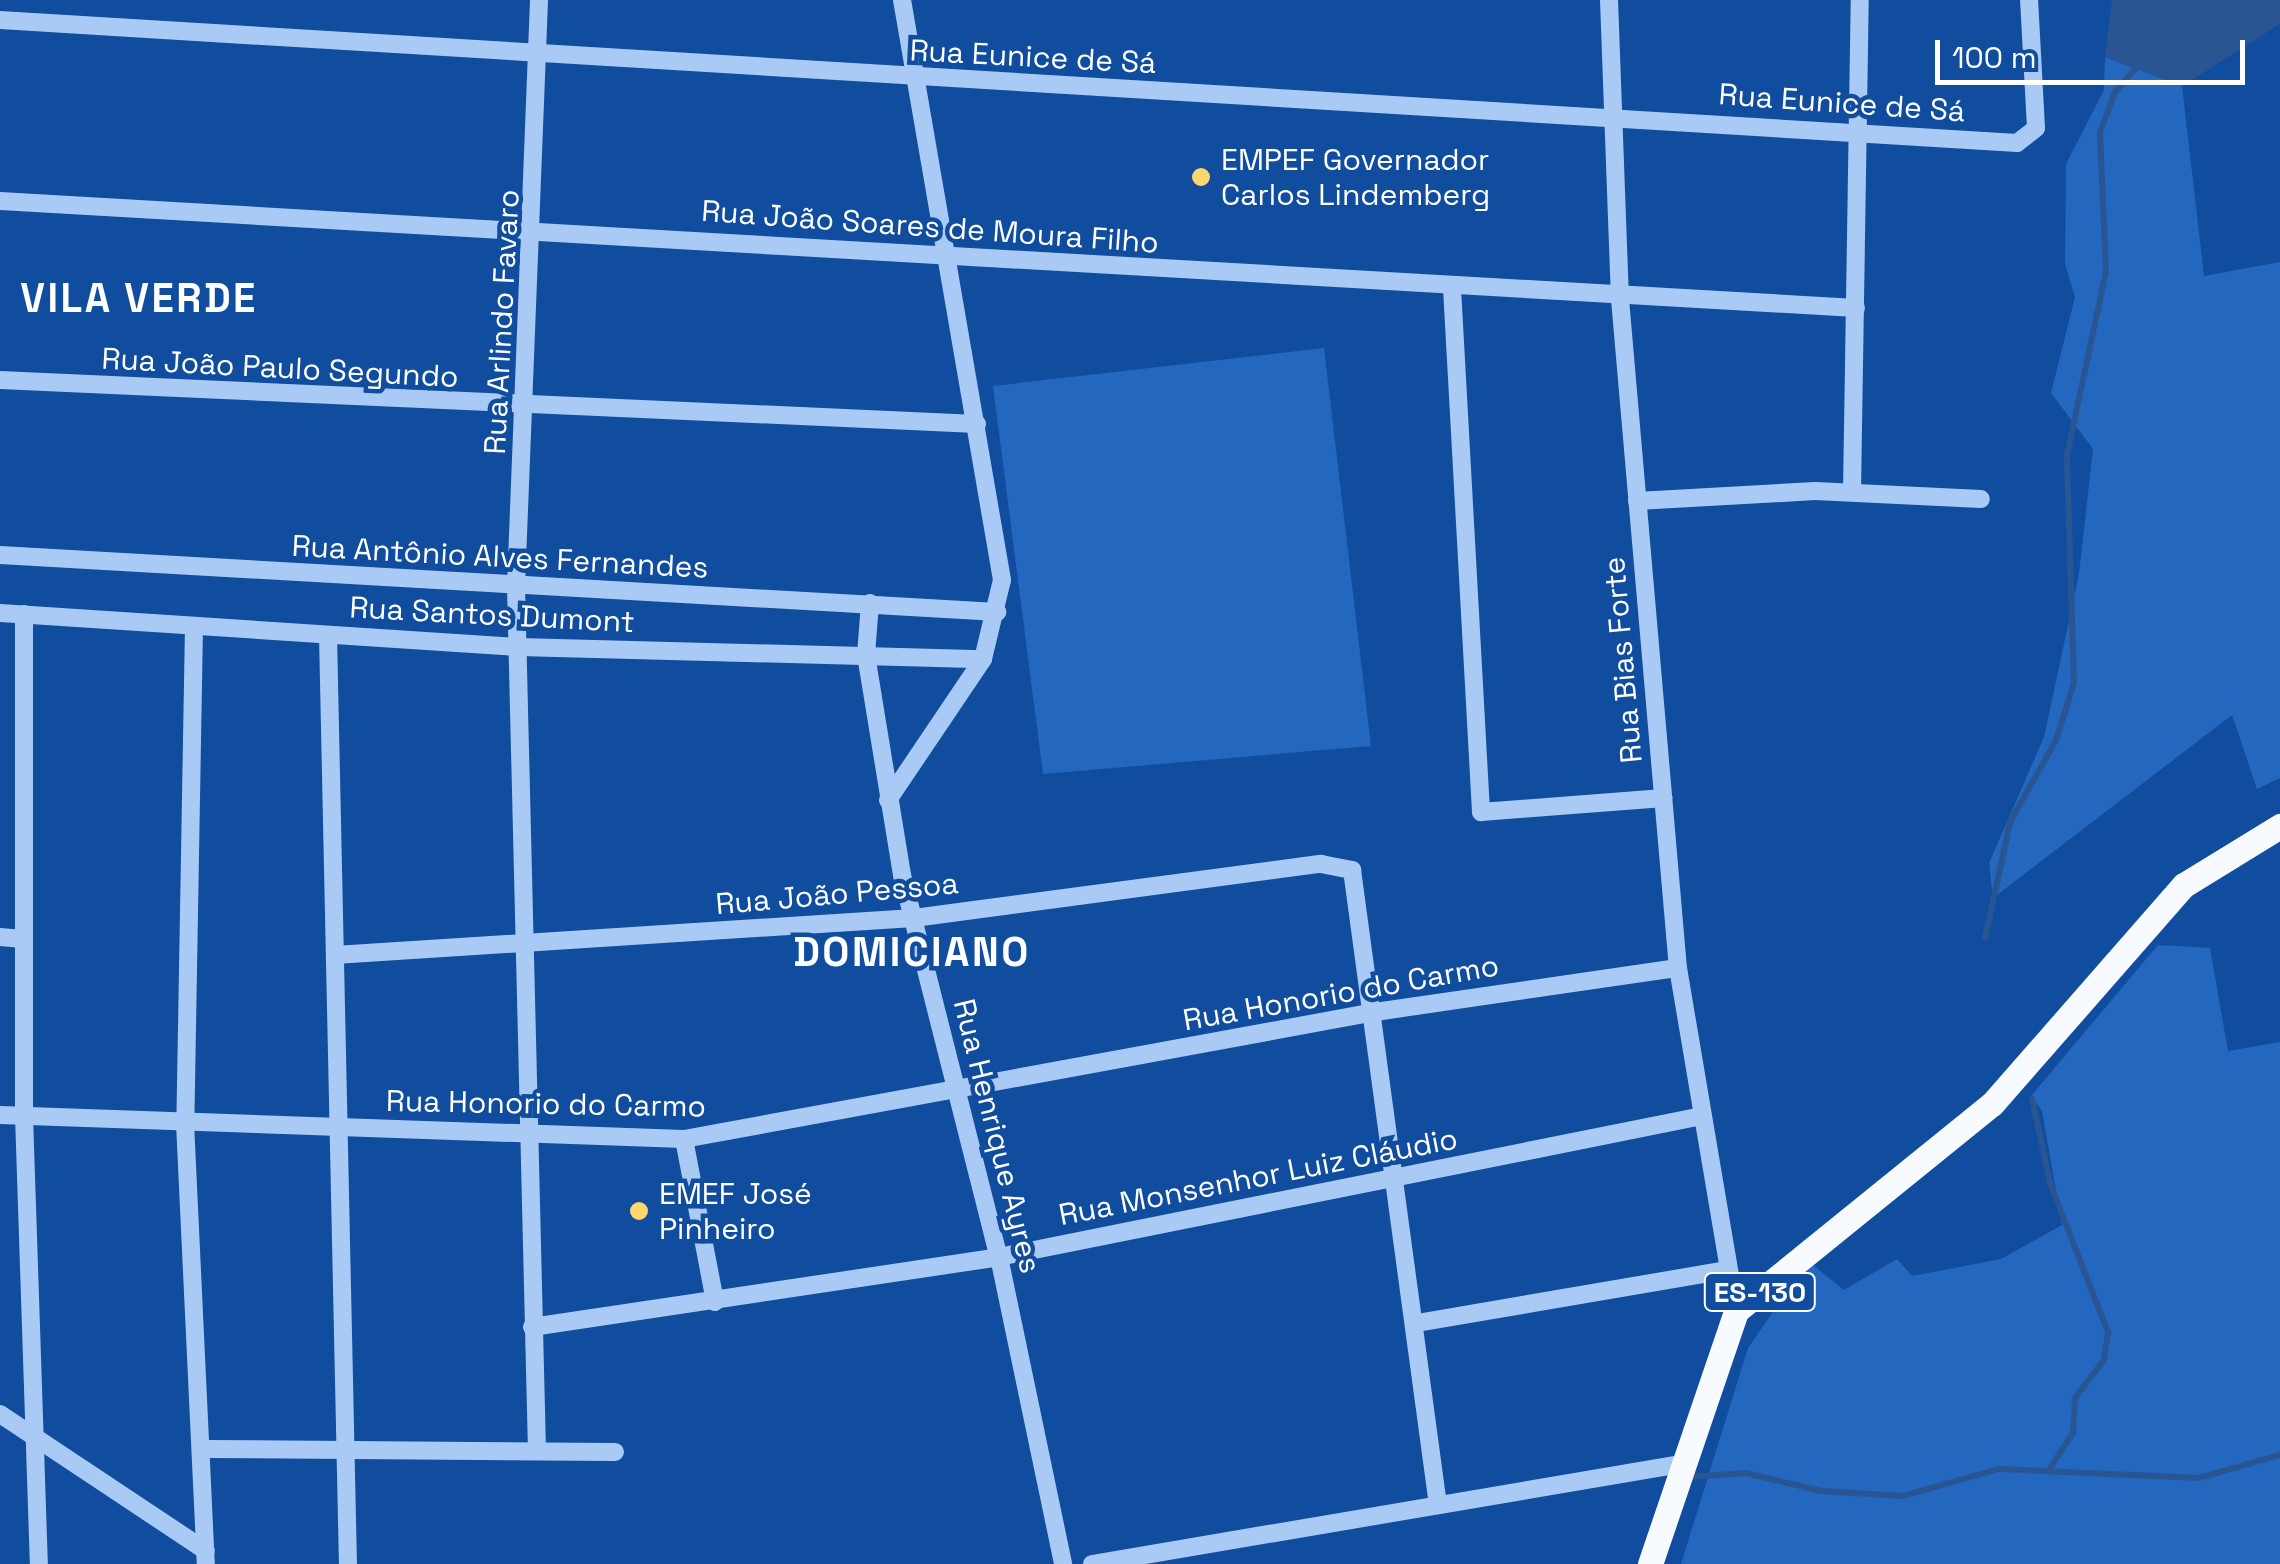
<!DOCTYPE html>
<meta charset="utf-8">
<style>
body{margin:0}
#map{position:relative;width:2280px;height:1564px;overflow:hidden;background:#114d9f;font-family:"Space Grotesk",sans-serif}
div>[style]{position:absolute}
.green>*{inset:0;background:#2467be}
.water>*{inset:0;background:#295592}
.stream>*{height:6px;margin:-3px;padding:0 3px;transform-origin:3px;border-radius:3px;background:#295592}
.minor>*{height:18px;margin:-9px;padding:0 9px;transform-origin:9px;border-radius:9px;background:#a9caf5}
.major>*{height:25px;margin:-12.5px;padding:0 12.5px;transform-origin:12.5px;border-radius:12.5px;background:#f7faff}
.dots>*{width:28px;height:28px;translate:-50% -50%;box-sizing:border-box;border:5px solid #114d9f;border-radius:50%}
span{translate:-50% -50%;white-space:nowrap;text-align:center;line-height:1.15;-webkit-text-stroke:9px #114d9f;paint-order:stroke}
.shield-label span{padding:2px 8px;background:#114d9f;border:2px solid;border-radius:8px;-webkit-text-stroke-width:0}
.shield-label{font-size:28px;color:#fff;font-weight:700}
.street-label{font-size:30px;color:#fff}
.poi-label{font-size:30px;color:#fff}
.left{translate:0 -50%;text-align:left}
.district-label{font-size:40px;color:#fff;font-weight:700;letter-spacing:2.5px}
.scale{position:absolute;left:1935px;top:40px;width:310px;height:45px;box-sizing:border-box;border:5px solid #fff;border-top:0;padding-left:12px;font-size:30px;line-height:35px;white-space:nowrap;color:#fff;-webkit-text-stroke:8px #114d9f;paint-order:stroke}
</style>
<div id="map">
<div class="green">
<div style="clip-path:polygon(2105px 57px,2182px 86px,2204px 276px,2280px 262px,2280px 778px,2257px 789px,2232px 715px,1993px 898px,1989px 863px,2044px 737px,2079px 574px,2093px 449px,2051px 393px,2075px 297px,2065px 264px,2066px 164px,2104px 90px)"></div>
<div style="clip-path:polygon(1324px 348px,1371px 746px,1043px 774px,993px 386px)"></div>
<div style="clip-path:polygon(2158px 945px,2210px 948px,2228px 1051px,2280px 1042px,2280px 1564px,1681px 1564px,1748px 1348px,1808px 1261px,1844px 1290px,1897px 1259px,1912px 1276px,2001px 1259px,2062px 1225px,2042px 1111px,2031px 1096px)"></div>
</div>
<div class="water">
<div style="clip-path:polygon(2112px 0,2280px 0,2280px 24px,2182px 86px,2105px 57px)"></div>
</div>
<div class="stream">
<div style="left:1985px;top:938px;width:119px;rotate:-77.8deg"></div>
<div style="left:2010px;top:822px;width:94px;rotate:-60.7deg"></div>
<div style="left:2056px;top:740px;width:60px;rotate:-72.5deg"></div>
<div style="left:2074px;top:683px;width:228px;rotate:-91.8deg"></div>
<div style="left:2067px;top:455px;width:187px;rotate:-78deg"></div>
<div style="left:2106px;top:272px;width:140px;rotate:-92.5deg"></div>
<div style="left:2100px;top:132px;width:43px;rotate:-69.4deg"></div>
<div style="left:2115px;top:92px;width:35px;rotate:-49deg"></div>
<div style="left:2032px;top:1099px;width:89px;rotate:77.7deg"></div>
<div style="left:2051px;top:1186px;width:157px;rotate:68.7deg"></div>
<div style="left:2108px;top:1332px;width:28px;rotate:98deg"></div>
<div style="left:2104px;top:1360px;width:48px;rotate:127.3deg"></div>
<div style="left:2075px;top:1398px;width:35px;rotate:93deg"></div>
<div style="left:2073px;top:1433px;width:45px;rotate:123.3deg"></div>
<div style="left:1689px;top:1477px;width:57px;rotate:-4deg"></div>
<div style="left:1746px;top:1473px;width:77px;rotate:13.5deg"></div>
<div style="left:1821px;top:1491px;width:82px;rotate:3.5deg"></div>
<div style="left:1903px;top:1496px;width:100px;rotate:-15.7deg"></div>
<div style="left:1999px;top:1469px;width:200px;rotate:2.6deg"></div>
<div style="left:2199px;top:1478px;width:84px;rotate:-15.9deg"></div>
</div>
<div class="minor">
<div style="left:1609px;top:0;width:299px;rotate:87.9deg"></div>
<div style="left:1620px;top:299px;width:672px;rotate:85.05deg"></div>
<div style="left:1678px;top:968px;width:348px;rotate:80.4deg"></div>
<div style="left:0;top:20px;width:2021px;rotate:3.49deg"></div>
<div style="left:2017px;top:143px;width:24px;rotate:-38deg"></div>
<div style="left:2036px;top:128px;width:128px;rotate:-93.1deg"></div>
<div style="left:0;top:201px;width:1859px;rotate:3.3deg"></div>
<div style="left:1452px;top:288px;width:525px;rotate:86.83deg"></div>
<div style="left:1481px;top:812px;width:183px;rotate:-4.4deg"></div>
<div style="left:0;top:380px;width:978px;rotate:2.58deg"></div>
<div style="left:1852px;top:492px;width:492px;rotate:-89.1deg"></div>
<div style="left:1637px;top:501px;width:178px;rotate:-3.2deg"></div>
<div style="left:1815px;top:491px;width:166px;rotate:2.8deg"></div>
<div style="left:0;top:555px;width:999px;rotate:3.27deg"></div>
<div style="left:870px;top:603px;width:52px;rotate:94.4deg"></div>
<div style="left:866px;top:655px;width:223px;rotate:80.7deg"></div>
<div style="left:902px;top:875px;width:394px;rotate:75.8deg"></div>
<div style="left:999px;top:1257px;width:314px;rotate:78.2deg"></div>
<div style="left:0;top:613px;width:520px;rotate:3.75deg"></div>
<div style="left:519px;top:647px;width:464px;rotate:1.5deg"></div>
<div style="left:24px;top:614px;width:502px;rotate:90deg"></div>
<div style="left:24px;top:1116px;width:448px;rotate:88.1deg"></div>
<div style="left:194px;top:626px;width:497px;rotate:91deg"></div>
<div style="left:185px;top:1123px;width:441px;rotate:87.3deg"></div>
<div style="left:328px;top:635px;width:929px;rotate:88.77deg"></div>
<div style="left:888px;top:800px;width:170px;rotate:-56deg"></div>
<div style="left:983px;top:659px;width:81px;rotate:-76.5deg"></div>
<div style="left:1002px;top:580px;width:589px;rotate:-99.78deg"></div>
<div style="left:0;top:937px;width:23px;rotate:5deg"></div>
<div style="left:335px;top:955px;width:580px;rotate:-3.66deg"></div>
<div style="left:914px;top:918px;width:411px;rotate:-7.6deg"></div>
<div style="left:1321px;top:864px;width:32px;rotate:11deg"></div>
<div style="left:1352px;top:870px;width:641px;rotate:82.29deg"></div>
<div style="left:0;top:1115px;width:684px;rotate:2.01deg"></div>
<div style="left:684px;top:1139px;width:703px;rotate:-10.41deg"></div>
<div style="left:1375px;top:1012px;width:306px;rotate:-8.3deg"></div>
<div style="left:684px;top:1139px;width:166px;rotate:79.2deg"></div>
<div style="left:1417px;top:1323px;width:315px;rotate:-9.7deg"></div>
<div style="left:532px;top:1327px;width:472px;rotate:-8.5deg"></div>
<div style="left:999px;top:1257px;width:712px;rotate:-11.34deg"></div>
<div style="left:0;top:1414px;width:247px;rotate:33.6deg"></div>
<div style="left:203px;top:1449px;width:412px;rotate:0.4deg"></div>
<div style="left:537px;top:1451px;width:865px;rotate:-91.39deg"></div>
<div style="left:516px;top:586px;width:586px;rotate:-87.75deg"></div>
<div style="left:1092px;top:1564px;width:604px;rotate:-9.63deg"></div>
</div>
<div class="major">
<div style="left:1650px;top:1564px;width:267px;rotate:-71.2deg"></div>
<div style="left:1736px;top:1311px;width:329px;rotate:-39deg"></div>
<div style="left:1992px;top:1104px;width:291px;rotate:-48.8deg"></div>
<div style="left:2184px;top:885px;width:113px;rotate:-31.6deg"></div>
</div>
<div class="dots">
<div style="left:1201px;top:177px;background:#ffd76d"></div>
<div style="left:639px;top:1211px;background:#ffd76d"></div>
</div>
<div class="shield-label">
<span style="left:1760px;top:1292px">ES-130</span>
</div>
<div class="street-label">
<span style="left:1033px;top:57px;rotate:3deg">Rua Eunice de Sá</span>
<span style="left:1842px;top:103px;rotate:4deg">Rua Eunice de Sá</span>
<span style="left:930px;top:227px;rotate:4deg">Rua João Soares de Moura Filho</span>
<span style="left:502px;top:322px;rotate:-87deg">Rua Arlindo Favaro</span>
<span style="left:280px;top:368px;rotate:3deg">Rua João Paulo Segundo</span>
<span style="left:500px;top:557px;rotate:3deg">Rua Antônio Alves Fernandes</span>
<span style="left:492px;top:615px;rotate:3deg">Rua Santos Dumont</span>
<span style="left:1623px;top:660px;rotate:-95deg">Rua Bias Forte</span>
<span style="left:837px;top:894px;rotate:-5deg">Rua João Pessoa</span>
<span style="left:1341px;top:993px;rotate:-10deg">Rua Honorio do Carmo</span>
<span style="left:546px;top:1104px;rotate:1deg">Rua Honorio do Carmo</span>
<span style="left:997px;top:1136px;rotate:76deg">Rua Henrique Ayres</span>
<span style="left:1258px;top:1177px;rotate:-11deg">Rua Monsenhor Luiz Cláudio</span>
</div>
<div class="poi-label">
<span class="left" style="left:1221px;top:177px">EMPEF Governador<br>Carlos Lindemberg</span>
<span class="left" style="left:659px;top:1211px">EMEF José<br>Pinheiro</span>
</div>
<div class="district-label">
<span style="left:139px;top:299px">VILA VERDE</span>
<span style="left:912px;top:953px">DOMICIANO</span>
</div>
<div class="scale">100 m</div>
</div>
